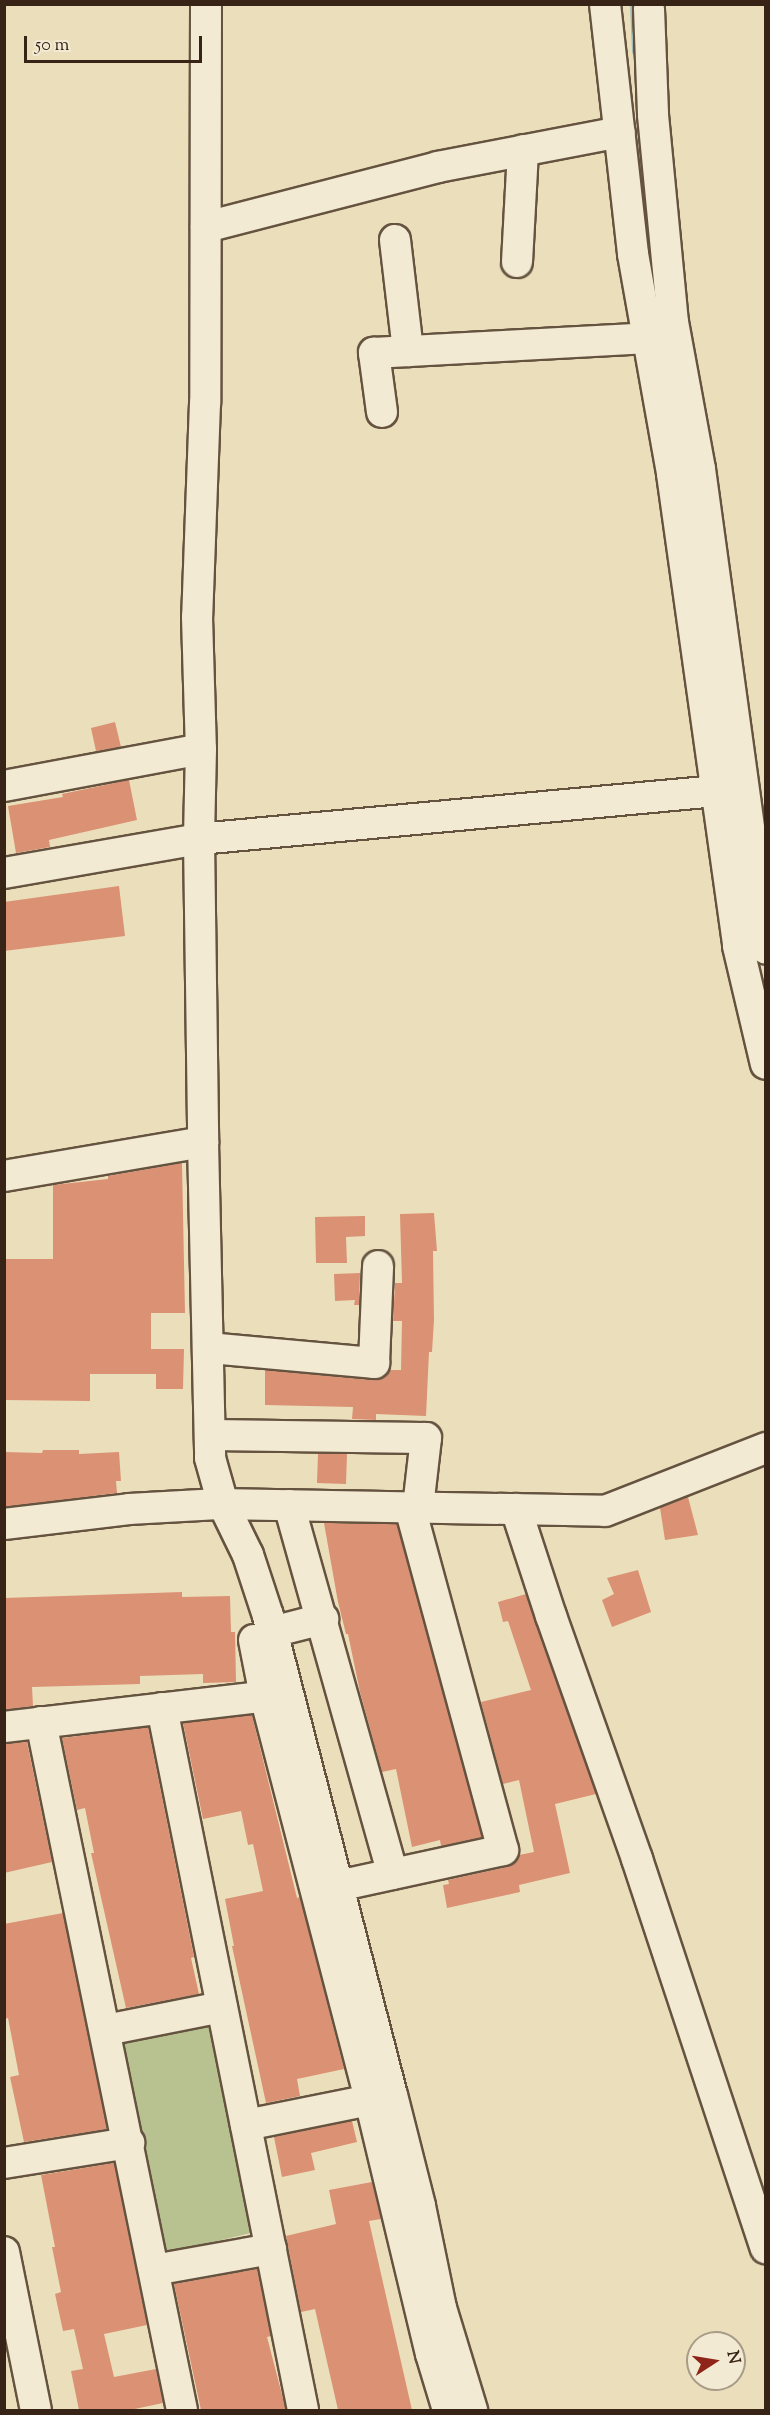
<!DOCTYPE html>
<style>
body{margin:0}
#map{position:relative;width:770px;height:2415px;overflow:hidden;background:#ebdfbb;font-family:"Sorts Mill Goudy",serif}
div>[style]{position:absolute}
.green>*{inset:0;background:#b7c290}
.stream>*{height:8px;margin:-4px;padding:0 4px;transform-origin:4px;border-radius:4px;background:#9dbabb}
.building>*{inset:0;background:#da9174}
.roads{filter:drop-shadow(2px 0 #655340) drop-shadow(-2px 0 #655340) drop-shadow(0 2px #655340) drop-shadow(0 -2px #655340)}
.minor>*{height:30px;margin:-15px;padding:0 15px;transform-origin:15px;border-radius:15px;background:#f2ead3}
span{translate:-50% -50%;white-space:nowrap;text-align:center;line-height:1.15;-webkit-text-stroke:4.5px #f2ead3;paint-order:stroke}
.frame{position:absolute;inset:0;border:6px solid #382417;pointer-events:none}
.north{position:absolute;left:686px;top:2331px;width:60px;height:60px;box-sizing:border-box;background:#f2ead3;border:2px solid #a89b88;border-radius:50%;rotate:78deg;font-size:16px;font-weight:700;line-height:24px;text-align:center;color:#382417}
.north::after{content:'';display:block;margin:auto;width:21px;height:27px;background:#8f2418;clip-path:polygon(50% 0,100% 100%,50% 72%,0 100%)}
.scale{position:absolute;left:24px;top:36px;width:178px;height:27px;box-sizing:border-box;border:3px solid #382417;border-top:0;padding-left:8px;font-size:18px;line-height:21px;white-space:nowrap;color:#382417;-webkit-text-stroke:4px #f2ead3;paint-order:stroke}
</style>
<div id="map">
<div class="green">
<div style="clip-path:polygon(213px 2018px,255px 2232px,163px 2254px,117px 2036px)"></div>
</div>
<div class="stream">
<div style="left:634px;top:4px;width:47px;rotate:87.6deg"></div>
<div style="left:651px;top:245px;width:45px;rotate:84.9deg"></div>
</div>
<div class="building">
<div style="clip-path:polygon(115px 722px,121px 747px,96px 751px,91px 728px)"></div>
<div style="clip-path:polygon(129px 780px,137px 820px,49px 840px,50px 847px,16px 853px,8px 806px,63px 797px,62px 794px)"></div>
<div style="clip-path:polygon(119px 886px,125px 936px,4px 951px,4px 902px)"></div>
<div style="clip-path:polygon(182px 1163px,185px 1313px,151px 1313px,151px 1349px,184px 1349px,183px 1389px,156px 1389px,156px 1374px,90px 1374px,90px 1401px,4px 1400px,4px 1259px,53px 1259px,53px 1185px,108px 1179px,108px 1176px)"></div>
<div style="clip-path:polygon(434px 1213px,437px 1251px,433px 1251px,434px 1320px,432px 1352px,429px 1352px,426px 1416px,376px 1414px,376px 1420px,352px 1419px,353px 1407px,265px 1405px,265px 1370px,372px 1380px,382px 1378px,389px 1370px,401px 1370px,402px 1321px,393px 1321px,395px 1283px,402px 1283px,400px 1214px)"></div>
<div style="clip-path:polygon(365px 1216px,365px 1236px,346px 1237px,347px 1263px,316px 1263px,315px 1217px)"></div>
<div style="clip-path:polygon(360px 1273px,359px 1305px,354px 1305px,355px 1300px,335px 1301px,334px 1274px)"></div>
<div style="clip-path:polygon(43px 1450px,79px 1450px,79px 1454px,119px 1452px,121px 1481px,116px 1481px,117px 1493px,4px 1507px,4px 1452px,42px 1453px)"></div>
<div style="clip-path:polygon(318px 1454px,347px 1454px,346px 1484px,317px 1483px)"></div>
<div style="clip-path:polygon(688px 1497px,698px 1535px,665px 1540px,660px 1508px)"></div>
<div style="clip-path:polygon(324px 1523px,397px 1524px,482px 1837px,441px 1846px,440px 1840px,412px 1847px,396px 1769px,382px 1772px,360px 1692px,348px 1634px,346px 1634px,338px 1602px)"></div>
<div style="clip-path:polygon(638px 1570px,651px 1612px,612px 1627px,602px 1600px,614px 1594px,607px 1578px)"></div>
<div style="clip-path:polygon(182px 1592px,182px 1597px,230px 1596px,231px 1632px,235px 1632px,236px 1682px,203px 1683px,203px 1674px,140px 1676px,140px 1684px,32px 1687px,33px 1706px,4px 1710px,4px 1598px)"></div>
<div style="clip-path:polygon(526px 1594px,596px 1794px,555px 1804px,570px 1873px,519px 1885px,520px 1892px,447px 1908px,443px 1885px,449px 1884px,448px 1880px,507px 1867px,514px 1863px,519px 1855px,534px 1852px,519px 1780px,503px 1784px,481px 1702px,531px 1690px,508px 1621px,503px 1622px,498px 1602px)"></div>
<div style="clip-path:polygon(252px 1715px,297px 1898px,300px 1897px,344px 2069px,297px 2079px,300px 2096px,266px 2103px,232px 1946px,234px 1946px,225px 1899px,263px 1891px,253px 1844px,248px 1845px,241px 1811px,203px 1819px,183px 1723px)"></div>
<div style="clip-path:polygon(148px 1727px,194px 1957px,191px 1958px,199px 1994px,126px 2008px,91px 1853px,94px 1853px,85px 1808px,77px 1810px,62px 1738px)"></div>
<div style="clip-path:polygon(27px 1742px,52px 1862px,4px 1873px,4px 1744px)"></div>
<div style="clip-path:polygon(63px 1913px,107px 2129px,24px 2142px,10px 2077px,19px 2075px,8px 2018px,4px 2019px,4px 1924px)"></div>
<div style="clip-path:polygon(352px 2121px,357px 2142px,311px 2153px,315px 2170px,282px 2177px,274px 2137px)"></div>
<div style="clip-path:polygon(114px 2163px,147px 2325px,104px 2334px,114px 2377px,156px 2369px,163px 2403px,130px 2410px,79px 2410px,71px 2371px,83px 2369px,74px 2329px,63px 2331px,55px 2294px,61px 2292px,52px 2247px,55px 2247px,41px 2175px)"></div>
<div style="clip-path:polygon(372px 2182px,381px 2219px,369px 2221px,412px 2410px,338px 2410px,315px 2309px,301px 2312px,286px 2236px,336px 2224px,329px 2190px)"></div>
<div style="clip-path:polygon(257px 2269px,271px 2336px,267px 2337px,286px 2410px,201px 2410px,174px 2284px)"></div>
</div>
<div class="roads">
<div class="minor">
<div style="left:206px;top:4px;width:399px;rotate:90.1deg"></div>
<div style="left:205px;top:403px;width:214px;rotate:92.1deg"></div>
<div style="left:197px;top:617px;width:132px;rotate:88.3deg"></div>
<div style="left:201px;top:749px;width:90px;rotate:91.3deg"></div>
<div style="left:199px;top:839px;width:303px;rotate:89.2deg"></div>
<div style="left:203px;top:1142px;width:316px;rotate:88.7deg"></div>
<div style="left:210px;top:1458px;width:48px;rotate:74.2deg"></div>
<div style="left:223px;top:1504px;width:57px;rotate:63.9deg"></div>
<div style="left:248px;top:1555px;width:64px;rotate:71.8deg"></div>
<div style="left:268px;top:1616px;width:495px;rotate:75.5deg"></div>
<div style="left:392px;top:2095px;width:114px;rotate:75.8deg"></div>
<div style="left:420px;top:2206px;width:104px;rotate:78.4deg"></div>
<div style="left:441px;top:2308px;width:107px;rotate:73.1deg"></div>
<div style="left:605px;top:4px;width:252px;rotate:83.6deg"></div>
<div style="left:633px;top:254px;width:223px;rotate:79.9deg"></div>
<div style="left:672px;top:474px;width:477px;rotate:82deg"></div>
<div style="left:738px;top:946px;width:121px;rotate:76.7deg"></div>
<div style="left:649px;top:9px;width:106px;rotate:87.8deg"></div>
<div style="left:653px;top:115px;width:208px;rotate:84.5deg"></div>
<div style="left:673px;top:322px;width:149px;rotate:79.6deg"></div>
<div style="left:700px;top:469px;width:484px;rotate:82.2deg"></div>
<div style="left:206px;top:227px;width:240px;rotate:-14.5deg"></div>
<div style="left:438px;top:167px;width:185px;rotate:-10.9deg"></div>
<div style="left:395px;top:240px;width:112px;rotate:83.3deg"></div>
<div style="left:517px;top:262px;width:112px;rotate:-86.9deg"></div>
<div style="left:382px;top:412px;width:60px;rotate:-97.7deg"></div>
<div style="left:374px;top:353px;width:274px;rotate:-3.1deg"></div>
<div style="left:4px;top:786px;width:200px;rotate:-10.6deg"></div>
<div style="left:4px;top:873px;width:198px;rotate:-9.9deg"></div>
<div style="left:199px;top:839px;width:519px;rotate:-5.3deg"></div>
<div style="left:4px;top:1176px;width:202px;rotate:-9.7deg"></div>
<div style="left:209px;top:1348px;width:166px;rotate:5.2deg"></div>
<div style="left:374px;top:1363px;width:97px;rotate:-87.6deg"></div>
<div style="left:210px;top:1435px;width:216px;rotate:0.8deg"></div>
<div style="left:426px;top:1438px;width:69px;rotate:96.6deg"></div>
<div style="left:289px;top:1505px;width:383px;rotate:74.3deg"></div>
<div style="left:516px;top:1509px;width:113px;rotate:71.9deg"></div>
<div style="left:551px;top:1616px;width:258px;rotate:70.5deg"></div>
<div style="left:637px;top:1859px;width:410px;rotate:71.7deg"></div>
<div style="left:4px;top:1524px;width:126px;rotate:-6.8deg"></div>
<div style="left:129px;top:1509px;width:90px;rotate:-3.2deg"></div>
<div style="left:219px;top:1504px;width:386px;rotate:1deg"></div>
<div style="left:605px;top:1511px;width:173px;rotate:-21.4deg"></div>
<div style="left:272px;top:1632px;width:53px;rotate:-14.3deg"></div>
<div style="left:254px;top:1640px;width:57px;rotate:78.9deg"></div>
<div style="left:265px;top:1696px;width:417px;rotate:75.4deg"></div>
<div style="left:370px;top:2100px;width:261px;rotate:76.5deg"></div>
<div style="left:431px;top:2354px;width:59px;rotate:73.1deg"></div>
<div style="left:162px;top:1708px;width:716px;rotate:78.64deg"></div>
<div style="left:41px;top:1722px;width:702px;rotate:78.42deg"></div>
<div style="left:4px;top:1727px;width:283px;rotate:-6.7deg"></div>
<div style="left:338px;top:1886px;width:169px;rotate:-12.3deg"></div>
<div style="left:503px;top:1850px;width:355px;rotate:-105.2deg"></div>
<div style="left:106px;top:2030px;width:118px;rotate:-11.2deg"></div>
<div style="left:246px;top:2125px;width:126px;rotate:-11.4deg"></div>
<div style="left:4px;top:2163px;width:127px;rotate:-9.1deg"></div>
<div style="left:4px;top:2252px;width:161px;rotate:78.6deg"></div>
<div style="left:154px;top:2270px;width:119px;rotate:-10.2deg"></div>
</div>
</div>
<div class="frame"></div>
<div class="north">N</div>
<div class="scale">50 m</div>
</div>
